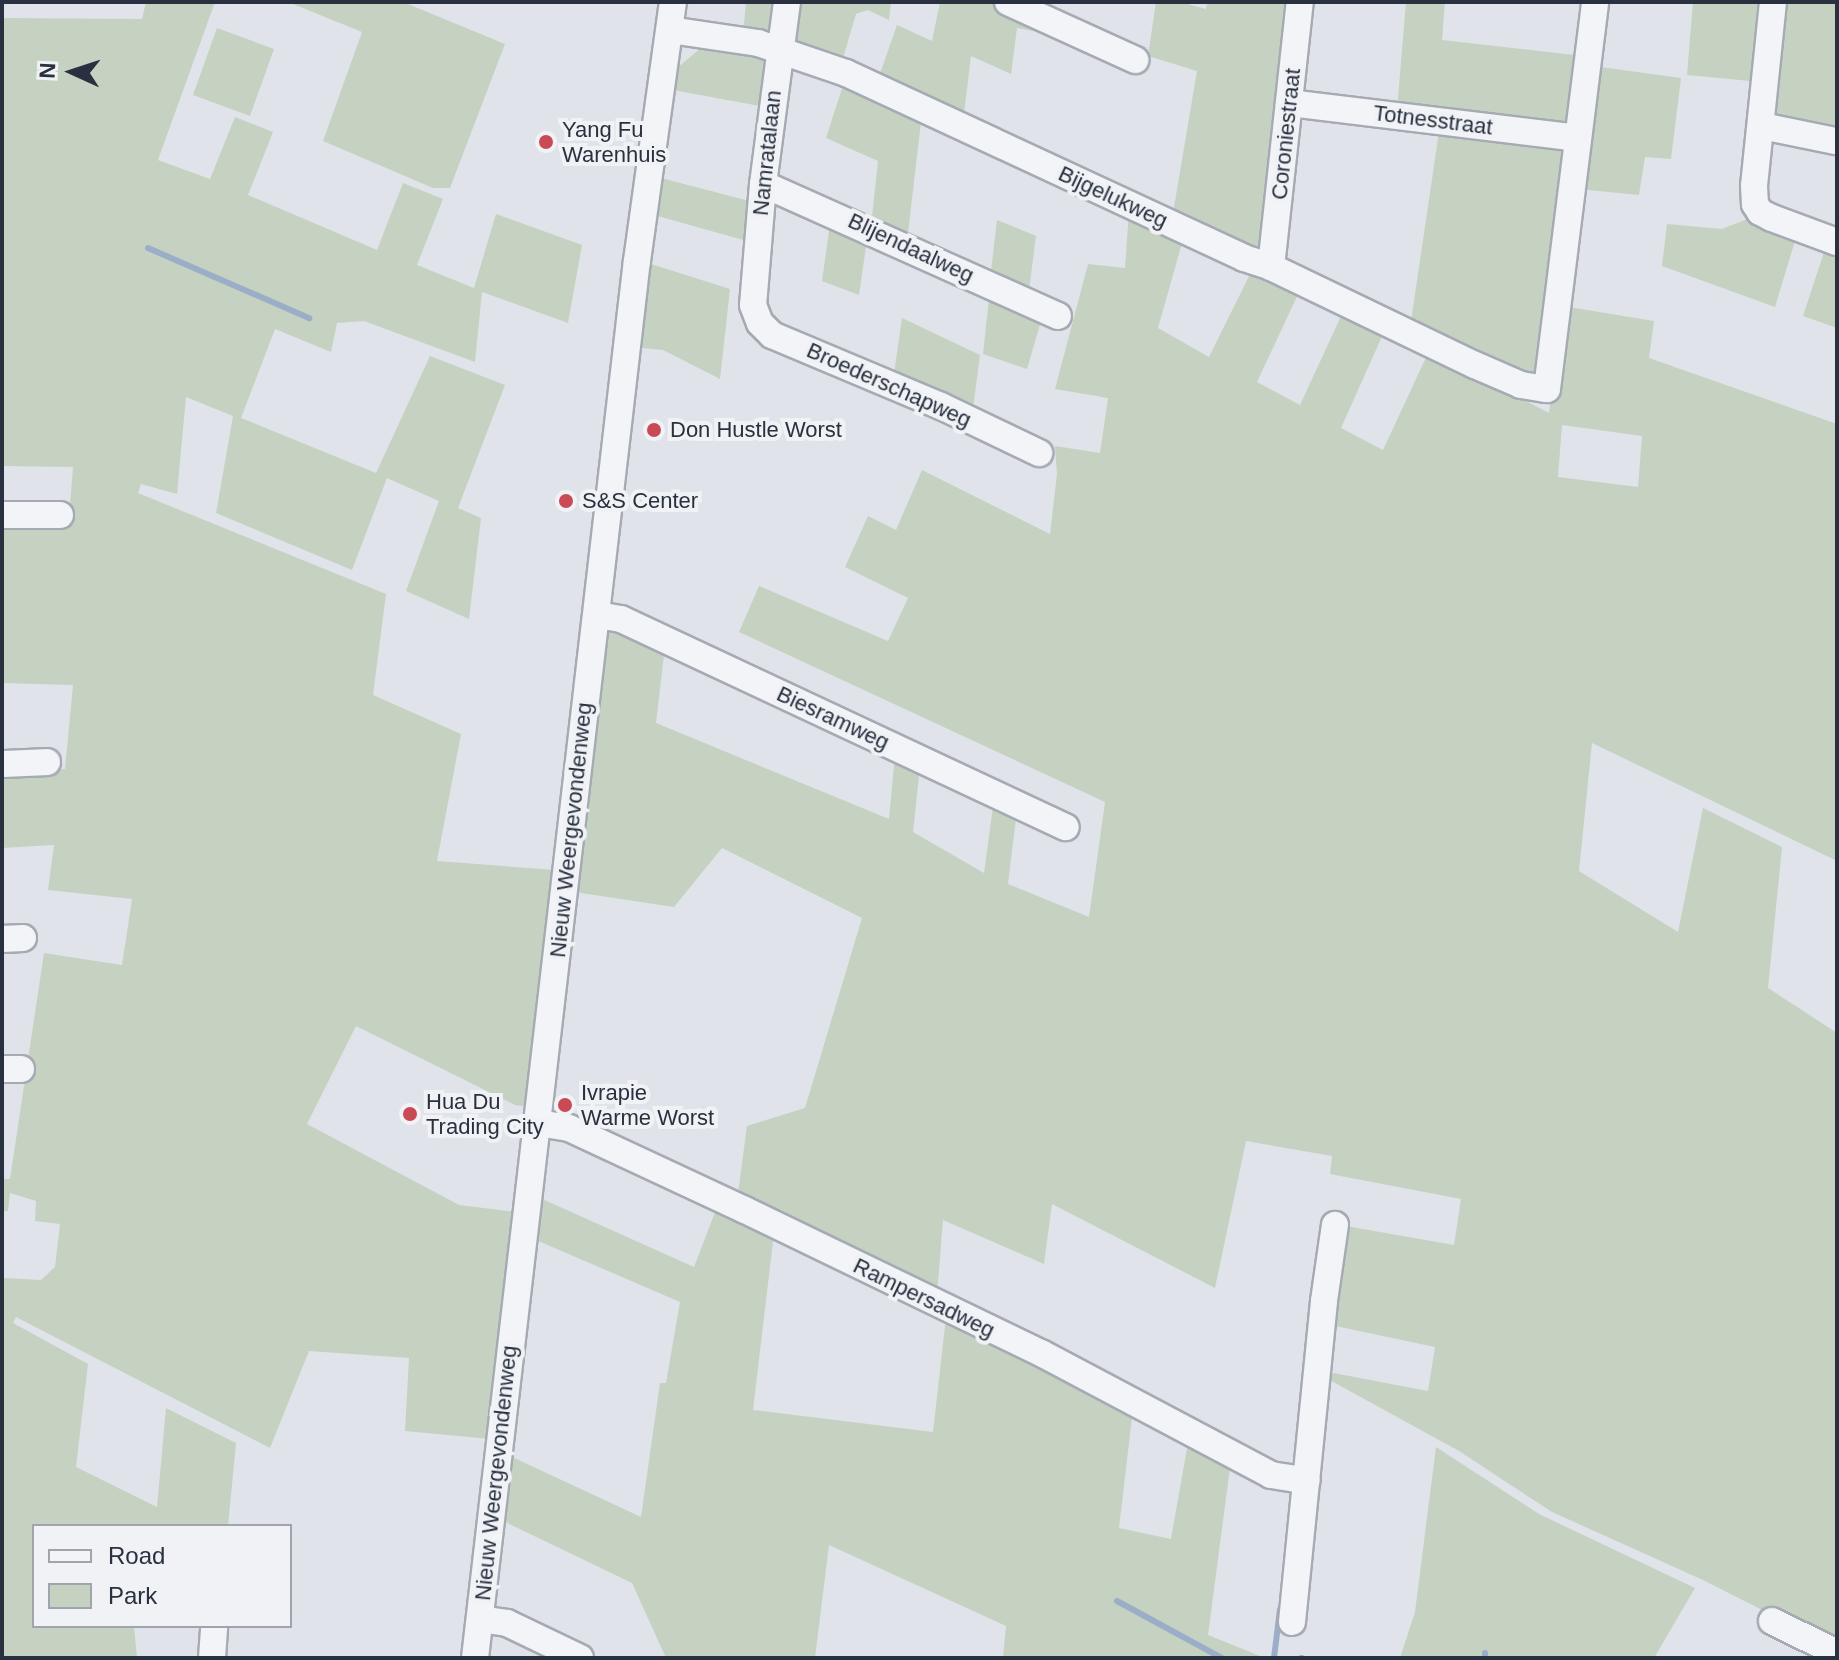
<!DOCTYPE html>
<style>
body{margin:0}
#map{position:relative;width:1839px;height:1660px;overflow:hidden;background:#e0e3e9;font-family:Arial,sans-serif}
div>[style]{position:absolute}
.green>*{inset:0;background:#c5d2c1}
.stream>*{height:6px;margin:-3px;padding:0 3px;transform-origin:3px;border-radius:3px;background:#9caec7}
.roads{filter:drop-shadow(2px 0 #a5aab3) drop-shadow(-2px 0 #a5aab3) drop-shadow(0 2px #a5aab3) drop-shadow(0 -2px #a5aab3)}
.minor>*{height:26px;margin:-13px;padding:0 13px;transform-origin:13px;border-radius:13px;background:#f3f4f7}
.dots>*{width:22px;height:22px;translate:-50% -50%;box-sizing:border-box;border:4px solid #f0f2f6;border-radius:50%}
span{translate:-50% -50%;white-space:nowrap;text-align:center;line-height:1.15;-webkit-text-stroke:8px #f0f2f6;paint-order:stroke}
.street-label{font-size:22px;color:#29303f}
.poi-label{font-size:22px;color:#29303f}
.left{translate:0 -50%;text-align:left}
.frame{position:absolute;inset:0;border:4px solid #29303f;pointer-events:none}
.legend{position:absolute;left:32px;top:1524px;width:260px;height:104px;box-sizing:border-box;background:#f0f2f6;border:2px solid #a0a4ad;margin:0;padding:10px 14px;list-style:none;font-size:24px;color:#29303f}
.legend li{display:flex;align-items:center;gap:16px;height:40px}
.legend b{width:40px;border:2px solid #a0a4ad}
.north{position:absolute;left:32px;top:32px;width:80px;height:80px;-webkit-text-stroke:6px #f0f2f6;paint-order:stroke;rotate:273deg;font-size:22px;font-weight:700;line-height:32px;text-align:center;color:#29303f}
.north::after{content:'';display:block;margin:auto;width:28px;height:36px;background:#29303f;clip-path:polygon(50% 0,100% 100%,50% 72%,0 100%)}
</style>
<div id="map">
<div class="green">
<div style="clip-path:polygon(146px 2px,215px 2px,158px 160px,210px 179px,235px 117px,273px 132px,248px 195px,377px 250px,403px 183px,443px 199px,417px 265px,474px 288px,496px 214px,582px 245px,568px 323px,482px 292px,475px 362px,364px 321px,337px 323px,331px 352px,275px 329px,241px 418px,376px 473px,430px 356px,505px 385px,458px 508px,481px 518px,469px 619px,406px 591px,439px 501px,387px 478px,352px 570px,216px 513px,233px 416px,186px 397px,177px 494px,141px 484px,138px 493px,386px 594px,373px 695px,461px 734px,437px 861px,555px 870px,530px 1107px,515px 1105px,356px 1026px,307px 1124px,459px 1205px,516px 1212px,490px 1439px,405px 1431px,409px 1358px,309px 1351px,270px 1448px,16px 1317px,13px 1323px,88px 1364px,76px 1467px,157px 1507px,166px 1408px,236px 1443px,228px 1526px,34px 1526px,34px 1626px,134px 1626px,137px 1658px,2px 1658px,4px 1278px,41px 1280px,55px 1267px,60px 1224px,35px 1221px,36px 1201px,10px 1193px,8px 1211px,2px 1211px,2px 1179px,10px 1179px,44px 953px,122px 965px,132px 899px,48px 890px,54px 845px,2px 848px,2px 771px,65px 769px,73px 685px,2px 683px,2px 516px,69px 519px,73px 467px,2px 466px,2px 18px,142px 19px)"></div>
<div style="clip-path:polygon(288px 2px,403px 2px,505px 44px,450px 188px,433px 188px,323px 141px,362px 32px)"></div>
<div style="clip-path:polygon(746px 2px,781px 2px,769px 37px,743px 35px)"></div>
<div style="clip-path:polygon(792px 2px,891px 2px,889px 20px,868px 10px,856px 14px,841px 65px,793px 48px)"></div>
<div style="clip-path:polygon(940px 2px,996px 2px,1061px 36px,1017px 28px,1011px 74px,971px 56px,963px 122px,877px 82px,897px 25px,932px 41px)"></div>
<div style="clip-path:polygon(1156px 2px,1180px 2px,1206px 9px,1207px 2px,1296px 2px,1265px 254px,1172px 219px,1197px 71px,1148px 56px)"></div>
<div style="clip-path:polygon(1406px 2px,1445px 2px,1442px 40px,1583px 56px,1569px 129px,1397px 110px)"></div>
<div style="clip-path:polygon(1693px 2px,1769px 2px,1761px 82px,1687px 75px)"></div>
<div style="clip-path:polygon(1777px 2px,1837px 2px,1837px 134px,1771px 125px)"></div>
<div style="clip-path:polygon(217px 28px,274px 49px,250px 116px,193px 95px)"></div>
<div style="clip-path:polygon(708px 42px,768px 53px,766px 107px,673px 90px,677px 68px)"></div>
<div style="clip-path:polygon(1593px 66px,1681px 78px,1671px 159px,1645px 157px,1639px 195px,1578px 189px)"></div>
<div style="clip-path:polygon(845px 79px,922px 113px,907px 242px,871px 226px,878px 161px,826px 138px)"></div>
<div style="clip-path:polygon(1440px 125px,1569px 141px,1536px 379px,1410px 328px)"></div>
<div style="clip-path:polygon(661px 178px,757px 203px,754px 243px,654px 215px)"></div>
<div style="clip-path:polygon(evenodd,1129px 211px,1184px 236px,1158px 328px,1209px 357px,1254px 266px,1300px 290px,1257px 382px,1300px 405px,1343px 312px,1384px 332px,1341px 428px,1383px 450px,1429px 351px,1549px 413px,1563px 306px,1654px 321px,1649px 358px,1837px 424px,1837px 861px,1592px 743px,1579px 871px,1678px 932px,1703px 808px,1782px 847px,1768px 988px,1837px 1033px,1837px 1648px,1703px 1580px,1552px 1512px,1459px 1451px,1326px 1378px,1323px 1371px,1428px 1391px,1435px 1347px,1326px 1324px,1340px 1225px,1454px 1245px,1461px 1199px,1330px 1174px,1332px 1156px,1246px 1141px,1215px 1288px,1052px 1204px,1044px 1264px,943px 1220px,937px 1295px,737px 1201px,747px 1126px,805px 1108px,862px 918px,722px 848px,674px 907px,574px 892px,607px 632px,610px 629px,665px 646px,656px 723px,889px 819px,895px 755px,920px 767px,913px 832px,984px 873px,994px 799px,1017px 810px,1008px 884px,1089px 917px,1105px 802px,739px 632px,759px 586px,888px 641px,908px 598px,845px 567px,868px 516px,896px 530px,922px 470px,1050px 534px,1057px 474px,1055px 446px,1100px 453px,1108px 398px,1055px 389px,1088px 264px,1125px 268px,1129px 211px,1562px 425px,1642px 436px,1638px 487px,1558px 477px,1562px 425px)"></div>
<div style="clip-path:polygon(1755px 216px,1798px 231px,1775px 307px,1662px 266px,1667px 224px,1722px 229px)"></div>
<div style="clip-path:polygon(831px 217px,868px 233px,859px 295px,822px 281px)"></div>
<div style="clip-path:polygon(997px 220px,1036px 236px,1028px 298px,990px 280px)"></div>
<div style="clip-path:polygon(1828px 240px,1837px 243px,1837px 328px,1803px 316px)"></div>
<div style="clip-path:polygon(651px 264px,730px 289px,720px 379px,663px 350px,641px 348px)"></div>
<div style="clip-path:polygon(990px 289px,1041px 321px,1027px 369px,983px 354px)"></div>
<div style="clip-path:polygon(902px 318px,980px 355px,972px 417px,893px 380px)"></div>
<div style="clip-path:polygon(540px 1198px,694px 1267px,717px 1207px,774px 1233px,753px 1410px,933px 1432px,946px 1317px,1133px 1409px,1119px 1528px,1171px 1539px,1189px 1437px,1231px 1460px,1208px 1635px,1265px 1658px,1003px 1658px,1006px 1626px,829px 1545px,815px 1658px,666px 1658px,632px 1583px,503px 1521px,510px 1456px,641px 1517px,660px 1383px,666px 1383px,680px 1302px,536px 1240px)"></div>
<div style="clip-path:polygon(1436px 1447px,1539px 1514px,1695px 1588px,1654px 1658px,1400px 1658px,1415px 1612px)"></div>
</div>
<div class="stream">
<div style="left:148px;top:248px;width:176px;rotate:23.5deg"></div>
<div style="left:1117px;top:1601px;width:119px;rotate:28.5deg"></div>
<div style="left:1274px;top:1658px;width:49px;rotate:-83deg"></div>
<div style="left:1301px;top:1658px;width:1px"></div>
<div style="left:1485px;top:1658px;width:5px;rotate:-90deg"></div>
</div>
<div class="roads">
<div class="minor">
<div style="left:787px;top:2px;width:184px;rotate:97.5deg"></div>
<div style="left:763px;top:184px;width:121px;rotate:94.7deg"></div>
<div style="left:753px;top:305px;width:19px;rotate:69deg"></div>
<div style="left:760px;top:323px;width:17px;rotate:45deg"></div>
<div style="left:772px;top:335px;width:183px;rotate:22.8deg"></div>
<div style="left:941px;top:406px;width:109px;rotate:25.6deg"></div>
<div style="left:1008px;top:2px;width:140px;rotate:24.5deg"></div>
<div style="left:1773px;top:2px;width:185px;rotate:95.9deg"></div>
<div style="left:1754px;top:186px;width:18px;rotate:87deg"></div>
<div style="left:1755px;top:204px;width:9px;rotate:58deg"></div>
<div style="left:1760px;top:212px;width:13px;rotate:27deg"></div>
<div style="left:1772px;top:218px;width:69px;rotate:20.3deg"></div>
<div style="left:670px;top:30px;width:89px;rotate:8.4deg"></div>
<div style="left:758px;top:43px;width:93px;rotate:18.8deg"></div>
<div style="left:846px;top:73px;width:439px;rotate:24.9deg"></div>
<div style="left:1244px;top:258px;width:28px;rotate:18deg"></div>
<div style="left:1271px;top:267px;width:226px;rotate:25.7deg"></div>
<div style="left:1475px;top:365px;width:50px;rotate:23.5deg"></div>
<div style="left:1521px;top:385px;width:26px;rotate:9deg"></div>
<div style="left:1547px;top:389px;width:390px;rotate:-82.9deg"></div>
<div style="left:1289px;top:103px;width:291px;rotate:6.9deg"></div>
<div style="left:1762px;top:126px;width:76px;rotate:11.5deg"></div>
<div style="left:763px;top:184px;width:323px;rotate:24.1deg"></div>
<div style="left:1271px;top:267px;width:267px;rotate:-83.8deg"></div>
<div style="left:2px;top:515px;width:58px"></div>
<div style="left:598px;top:615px;width:23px;rotate:10deg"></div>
<div style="left:621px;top:619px;width:491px;rotate:25.1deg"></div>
<div style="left:2px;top:764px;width:45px;rotate:-2.5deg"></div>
<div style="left:2px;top:939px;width:21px;rotate:-3deg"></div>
<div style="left:2px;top:1069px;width:19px"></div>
<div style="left:538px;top:1123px;width:31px;rotate:9deg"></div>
<div style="left:569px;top:1128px;width:194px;rotate:25deg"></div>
<div style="left:745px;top:1210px;width:329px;rotate:25.8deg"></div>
<div style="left:1041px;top:1353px;width:260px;rotate:27.9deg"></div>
<div style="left:1271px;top:1475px;width:36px;rotate:9deg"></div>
<div style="left:480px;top:1619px;width:27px;rotate:8deg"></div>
<div style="left:507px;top:1623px;width:81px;rotate:25.6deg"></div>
<div style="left:1772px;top:1621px;width:72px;rotate:26.2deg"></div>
<div style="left:1292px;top:1622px;width:323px;rotate:-84.3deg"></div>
<div style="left:1324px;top:1301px;width:77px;rotate:-81.8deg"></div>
<div style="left:212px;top:1658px;width:32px;rotate:-86deg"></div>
<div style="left:475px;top:1658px;width:1406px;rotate:-83.39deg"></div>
<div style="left:637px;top:261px;width:261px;rotate:-82.1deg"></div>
</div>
</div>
<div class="dots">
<div style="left:546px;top:142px;background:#c94a54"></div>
<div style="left:654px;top:430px;background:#c94a54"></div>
<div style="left:566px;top:501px;background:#c94a54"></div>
<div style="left:565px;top:1105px;background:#c94a54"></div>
<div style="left:410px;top:1114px;background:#c94a54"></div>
</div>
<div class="street-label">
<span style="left:1433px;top:120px;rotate:7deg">Totnesstraat</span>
<span style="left:1286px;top:134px;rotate:-84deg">Coroniestraat</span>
<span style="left:767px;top:153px;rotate:-84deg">Namratalaan</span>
<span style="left:1113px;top:197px;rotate:25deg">Bijgelukweg</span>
<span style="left:911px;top:248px;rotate:25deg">Blijendaalweg</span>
<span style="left:889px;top:385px;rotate:24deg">Broederschapweg</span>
<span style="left:833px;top:718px;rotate:25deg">Biesramweg</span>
<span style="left:571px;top:830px;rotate:-84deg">Nieuw Weergevondenweg</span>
<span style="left:924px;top:1298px;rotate:26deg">Rampersadweg</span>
<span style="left:496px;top:1473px;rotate:-84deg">Nieuw Weergevondenweg</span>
</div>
<div class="poi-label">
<span class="left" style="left:562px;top:142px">Yang Fu<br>Warenhuis</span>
<span class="left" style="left:670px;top:430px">Don Hustle Worst</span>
<span class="left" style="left:582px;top:501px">S&amp;S Center</span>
<span class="left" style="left:581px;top:1105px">Ivrapie<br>Warme Worst</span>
<span class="left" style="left:426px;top:1114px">Hua Du<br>Trading City</span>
</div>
<div class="frame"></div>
<ul class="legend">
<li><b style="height:10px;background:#f3f4f7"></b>Road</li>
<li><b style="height:22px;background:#c5d2c1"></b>Park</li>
</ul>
<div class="north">N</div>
</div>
